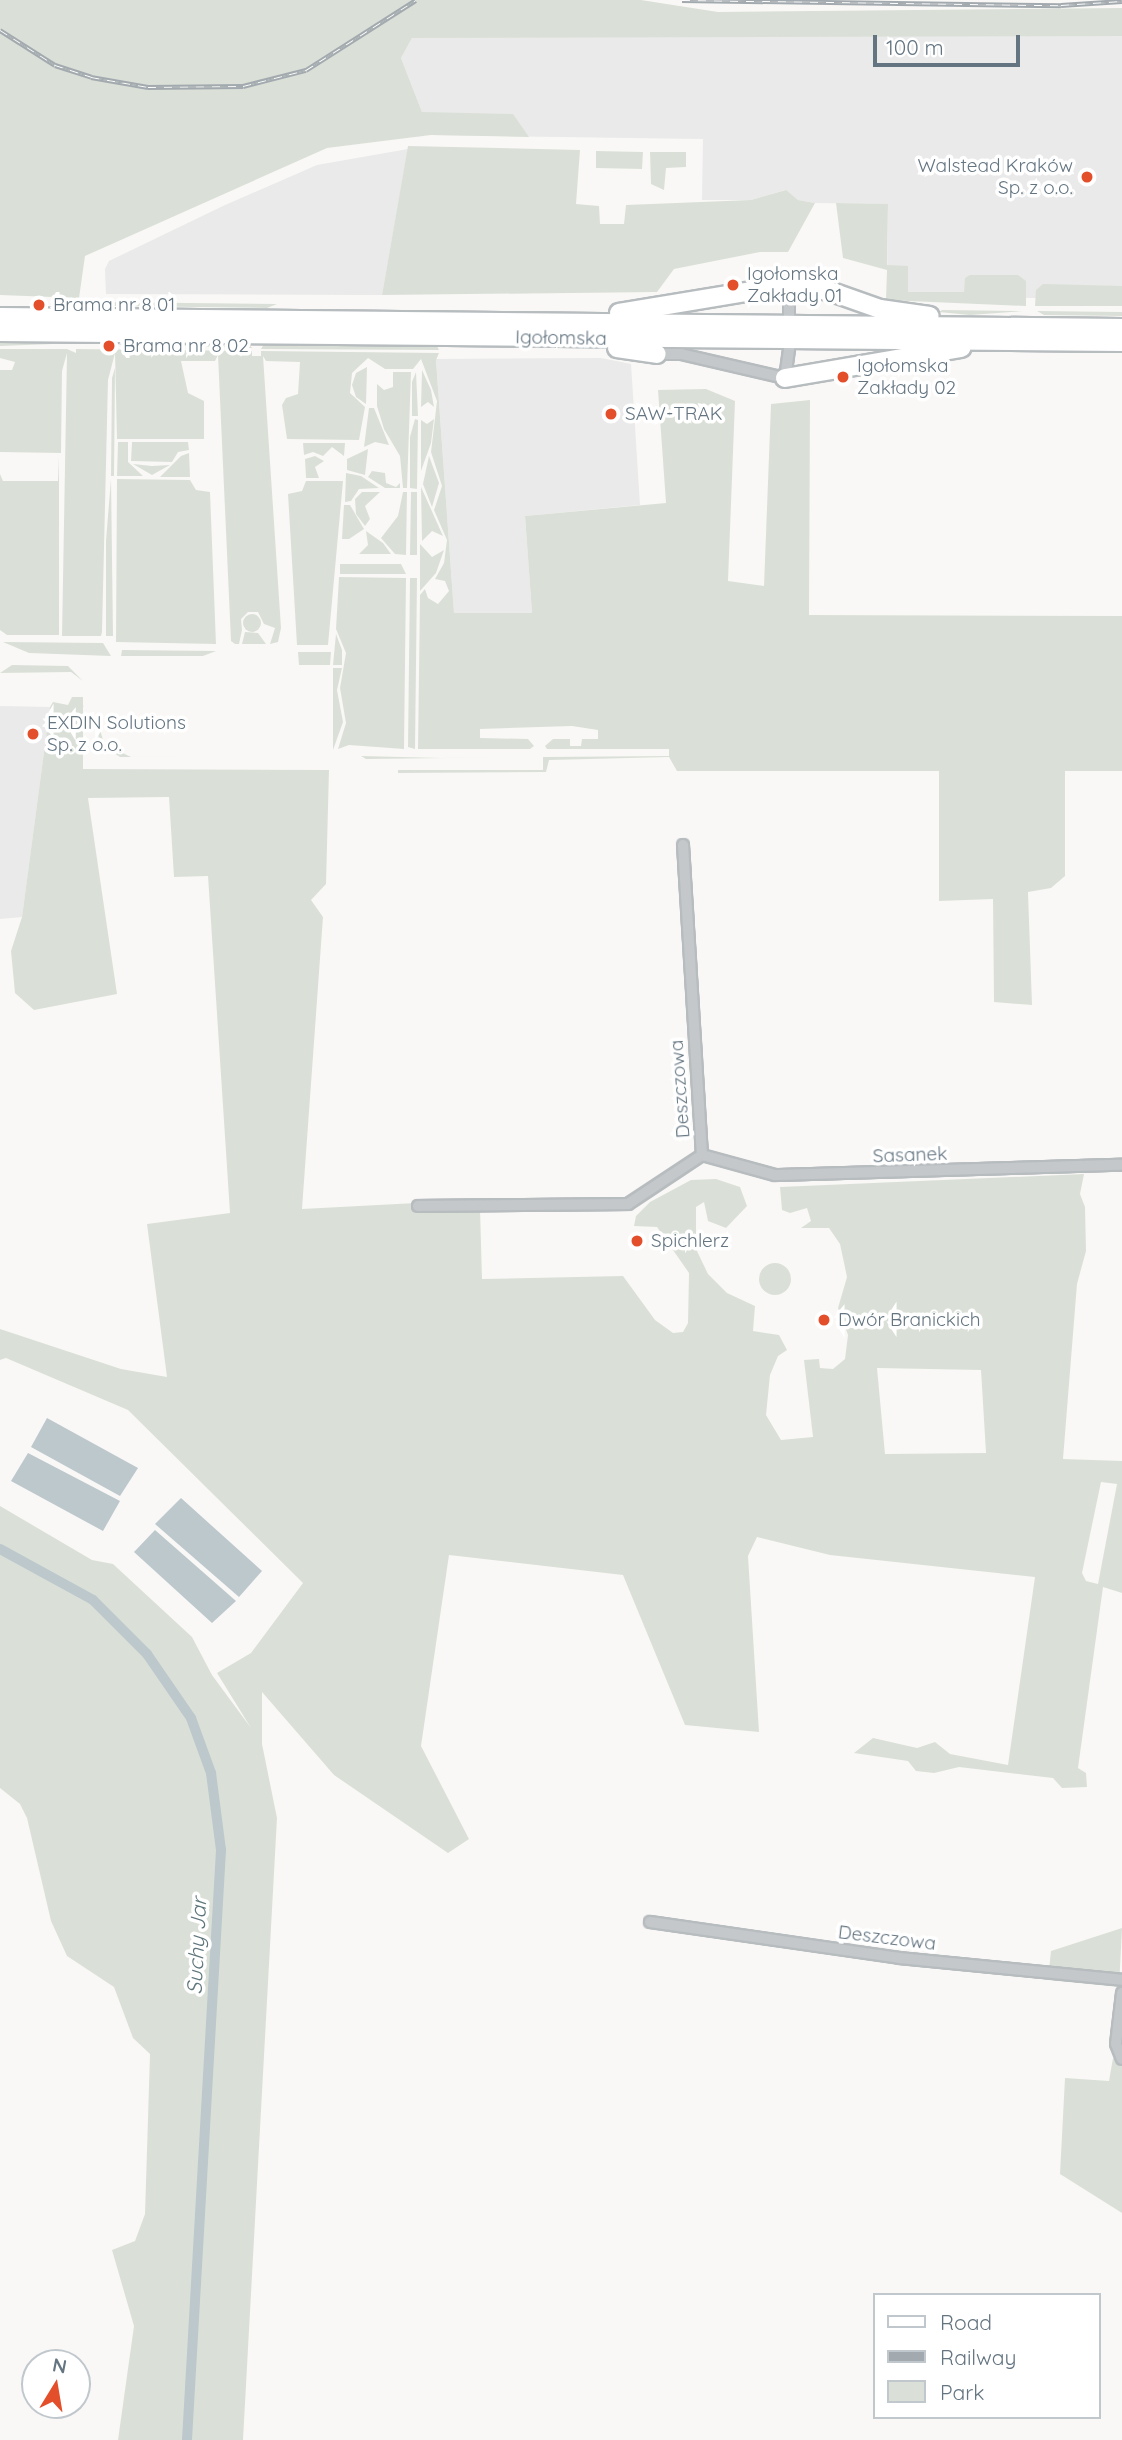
<!DOCTYPE html>
<meta charset="utf-8">
<style>
body{margin:0}
#map{position:relative;width:1122px;height:2440px;overflow:hidden;background:#f9f8f6;font-family:Quicksand,sans-serif}
div>[style]{position:absolute}
.built>*{inset:0;background:#e9eae9}
.green>*{inset:0;background:#dae0d7}
.round{border-radius:50%}
.water>*{inset:0;background:#bcc8cc}
.canal>*{height:10px;margin:-5px;padding:0 5px;transform-origin:5px;border-radius:5px;background:#bcc8cc}
.roads{filter:drop-shadow(2px 0 #b7bcbf) drop-shadow(-2px 0 #b7bcbf) drop-shadow(0 2px #b7bcbf) drop-shadow(0 -2px #b7bcbf)}
.street>*{height:10px;margin:-5px;padding:0 5px;transform-origin:5px;border-radius:5px;background:#c4c8cb}
.primary>*{height:18px;margin:-9px;padding:0 9px;transform-origin:9px;border-radius:9px;background:#fff}
.rail>*{height:5px;margin-top:-2.5px;transform-origin:0;background:repeating-linear-gradient(90deg,#fff 0 8px,#a3aaaf 0 16px);box-sizing:border-box;border-block:2px solid #a3aaaf}
.dots>*{width:19px;height:19px;translate:-50% -50%;box-sizing:border-box;border:4px solid #fff;border-radius:50%}
span{translate:-50% -50%;white-space:nowrap;text-align:center;line-height:1.15;-webkit-text-stroke:7px #fff;paint-order:stroke}
.poi-label{font-size:19px;color:#647581}
.right{translate:-100% -50%;text-align:right}
.left{translate:0 -50%;text-align:left}
.street-label{font-size:19px;color:#647581}
.water-label{font-size:21px;color:#5e757c;font-style:italic}
.legend{position:absolute;left:873px;top:2293px;width:228px;height:126px;box-sizing:border-box;background:#fff;border:2px solid #c1c8cd;margin:0;padding:9px 12px;list-style:none;font-size:21px;color:#647581}
.legend li{display:flex;align-items:center;gap:14px;height:35px}
.legend b{width:35px;border:2px solid #c1c8cd}
.north{position:absolute;left:21px;top:2349px;width:70px;height:70px;box-sizing:border-box;background:#fff;border:2px solid #c1c8cd;border-radius:50%;rotate:11deg;font-size:19px;font-weight:700;line-height:28px;text-align:center;color:#647581}
.north::after{content:'';display:block;margin:auto;width:24px;height:32px;background:#e34f2b;clip-path:polygon(50% 0,100% 100%,50% 72%,0 100%)}
.scale{position:absolute;left:873px;top:35px;width:147px;height:32px;box-sizing:border-box;border:4px solid #647581;border-top:0;padding-left:9px;font-size:21px;line-height:24px;white-space:nowrap;color:#647581;-webkit-text-stroke:5px #fff;paint-order:stroke}
</style>
<div id="map">
<div class="built">
<div style="clip-path:polygon(529px 35px,1122px 36px,1122px 299px,887px 296px,888px 204px,815px 203px,798px 200px,785px 190px,751px 200px,702px 200px,703px 139px,431px 135px,401px 58px,412px 38px)"></div>
<div style="clip-path:polygon(408px 149px,382px 295px,106px 294px,105px 269px,109px 261px,223px 206px,317px 165px)"></div>
<div style="clip-path:polygon(601px 358px,631px 364px,640px 505px,525px 516px,532px 614px,454px 613px,436px 359px)"></div>
<div style="clip-path:polygon(0 706px,50px 707px,22px 917px,0 919px)"></div>
</div>
<div class="green">
<div style="clip-path:polygon(0 0,641px 0,718px 12px,1122px 8px,1122px 36px,412px 38px,401px 58px,422px 112px,513px 114px,529px 137px,431px 135px,327px 148px,85px 256px,79px 298px,0 295px)"></div>
<div style="clip-path:polygon(408px 146px,580px 150px,576px 204px,599px 206px,600px 224px,624px 224px,626px 205px,751px 200px,786px 190px,798px 200px,815px 203px,788px 252px,760px 252px,674px 269px,657px 292px,382px 295px)"></div>
<div style="clip-path:polygon(596px 151px,643px 152px,642px 169px,596px 168px)"></div>
<div style="clip-path:polygon(650px 152px,686px 152px,686px 167px,666px 168px,664px 190px,651px 184px)"></div>
<div style="clip-path:polygon(836px 203px,888px 204px,887px 265px,908px 266px,908px 292px,964px 292px,965px 278px,970px 275px,1018px 275px,1026px 281px,1026px 306px,886px 300px,887px 270px,843px 258px)"></div>
<div style="clip-path:polygon(1043px 284px,1122px 286px,1122px 306px,1035px 306px,1036px 290px)"></div>
<div style="clip-path:polygon(101px 302px,277px 304px,267px 308px,113px 306px)"></div>
<div style="clip-path:polygon(942px 310px,1023px 311px,970px 315px,939px 312px)"></div>
<div style="clip-path:polygon(1037px 311px,1122px 312px,1122px 316px,1044px 315px)"></div>
<div style="clip-path:polygon(209px 340px,247px 342px,252px 348px,123px 344px)"></div>
<div style="clip-path:polygon(0 342px,53px 343px,53px 344px,0 346px)"></div>
<div style="clip-path:polygon(264px 344px,437px 346px,439px 350px,261px 349px)"></div>
<div style="clip-path:polygon(0 349px,67px 349px,76px 353px,76px 349px,252px 351px,252px 356px,261px 356px,261px 351px,439px 353px,436px 360px,454px 613px,532px 613px,525px 516px,666px 503px,658px 390px,706px 389px,735px 401px,728px 581px,764px 586px,771px 404px,810px 400px,809px 615px,1122px 616px,1122px 771px,1065px 771px,1065px 876px,1051px 888px,1028px 892px,1032px 1005px,994px 1002px,993px 899px,939px 901px,939px 771px,677px 771px,669px 757px,549px 760px,546px 772px,398px 773px,398px 770px,543px 770px,543px 757px,669px 756px,669px 749px,547px 749px,545px 746px,553px 739px,570px 739px,570px 746px,581px 746px,582px 739px,598px 739px,598px 730px,572px 726px,480px 729px,480px 738px,528px 739px,534px 746px,530px 749px,418px 749px,420px 595px,425px 589px,428px 598px,438px 604px,449px 591px,445px 581px,435px 579px,444px 563px,447px 540px,434px 510px,442px 486px,431px 452px,437px 401px,421px 359px,413px 369px,385px 369px,368px 358px,352px 373px,350px 393px,365px 407px,359px 440px,287px 439px,282px 405px,286px 398px,298px 394px,300px 362px,266px 361px,263px 356px,281px 628px,278px 642px,270px 644px,275px 628px,264px 624px,258px 612px,248px 612px,241px 619px,242px 630px,239px 644px,235px 644px,231px 641px,218px 355px,215px 361px,181px 361px,188px 393px,204px 401px,204px 439px,117px 439px,115px 353px,108px 380px,102px 632px,101px 636px,62px 636px,67px 353px,62px 371px,61px 453px,0 452px,0 370px,12px 370px,15px 362px,0 358px)"></div>
<div style="clip-path:polygon(367px 367px,366px 404px,356px 397px,352px 385px,356px 373px)"></div>
<div style="clip-path:polygon(115px 368px,114px 476px,111px 476px,112px 378px)"></div>
<div style="clip-path:polygon(422px 370px,431px 390px,434px 407px,428px 402px,421px 407px)"></div>
<div style="clip-path:polygon(393px 372px,411px 372px,407px 488px,403px 488px,400px 456px,384px 429px,377px 406px,377px 384px,384px 390px,393px 387px)"></div>
<div style="clip-path:polygon(416px 372px,418px 416px,412px 416px,412px 382px)"></div>
<div style="clip-path:polygon(369px 408px,374px 408px,389px 445px,375px 442px,364px 447px)"></div>
<div style="clip-path:polygon(415px 419px,418px 420px,417px 489px,410px 488px,410px 437px)"></div>
<div style="clip-path:polygon(434px 419px,431px 443px,421px 471px,421px 420px,427px 424px)"></div>
<div style="clip-path:polygon(118px 442px,128px 442px,128px 462px,143px 476px,117px 476px)"></div>
<div style="clip-path:polygon(132px 442px,188px 442px,189px 450px,178px 452px,172px 462px,131px 461px)"></div>
<div style="clip-path:polygon(303px 443px,345px 443px,344px 456px,332px 447px,323px 456px,313px 452px,304px 455px)"></div>
<div style="clip-path:polygon(368px 449px,365px 475px,347px 470px,347px 459px)"></div>
<div style="clip-path:polygon(189px 453px,190px 477px,160px 477px,181px 456px)"></div>
<div style="clip-path:polygon(59px 456px,59px 635px,7px 635px,0 630px,0 474px,3px 481px,58px 481px)"></div>
<div style="clip-path:polygon(315px 456px,324px 461px,315px 467px,319px 478px,306px 478px,305px 459px)"></div>
<div style="clip-path:polygon(429px 456px,439px 483px,432px 507px,423px 484px)"></div>
<div style="clip-path:polygon(133px 464px,152px 466px,170px 465px,152px 475px)"></div>
<div style="clip-path:polygon(372px 471px,385px 473px,386px 483px,396px 487px,400px 483px,400px 488px,385px 488px,368px 477px)"></div>
<div style="clip-path:polygon(346px 473px,361px 476px,379px 488px,359px 489px,351px 501px,345px 502px)"></div>
<div style="clip-path:polygon(111px 479px,113px 636px,106px 636px,106px 541px)"></div>
<div style="clip-path:polygon(117px 479px,190px 480px,196px 490px,210px 492px,216px 644px,116px 642px)"></div>
<div style="clip-path:polygon(306px 481px,343px 481px,328px 645px,297px 645px,288px 494px,302px 491px)"></div>
<div style="clip-path:polygon(421px 487px,443px 536px,432px 531px,422px 541px)"></div>
<div style="clip-path:polygon(380px 492px,365px 506px,370px 519px,365px 526px,356px 514px,355px 499px,362px 492px)"></div>
<div style="clip-path:polygon(403px 492px,407px 492px,406px 555px,395px 554px,381px 538px,398px 516px)"></div>
<div style="clip-path:polygon(411px 492px,417px 492px,417px 555px,410px 555px)"></div>
<div style="clip-path:polygon(344px 505px,350px 505px,364px 529px,349px 539px,342px 539px)"></div>
<div style="clip-path:polygon(366px 531px,383px 543px,391px 554px,359px 554px,368px 545px)"></div>
<div style="clip-path:polygon(420px 544px,432px 557px,444px 550px,436px 573px,420px 591px)"></div>
<div style="clip-path:polygon(340px 564px,401px 564px,406px 574px,340px 574px)"></div>
<div style="clip-path:polygon(339px 577px,406px 578px,404px 749px,349px 745px,338px 749px,346px 723px,340px 688px,346px 653px,336px 629px)"></div>
<div style="clip-path:polygon(410px 578px,417px 578px,415px 749px,408px 747px)"></div>
<div class="round" style="left:243px;top:614px;width:18px;height:18px"></div>
<div style="clip-path:polygon(245px 632px,258px 633px,266px 644px,242px 644px)"></div>
<div style="clip-path:polygon(336px 634px,342px 650px,342px 665px,333px 665px)"></div>
<div style="clip-path:polygon(3px 642px,103px 643px,111px 656px,29px 653px)"></div>
<div style="clip-path:polygon(122px 650px,216px 651px,203px 656px,121px 656px)"></div>
<div style="clip-path:polygon(298px 652px,331px 652px,330px 665px,299px 665px)"></div>
<div style="clip-path:polygon(12px 665px,68px 666px,83px 681px,71px 672px,0 673px)"></div>
<div style="clip-path:polygon(333px 668px,342px 668px,337px 690px,343px 722px,333px 750px)"></div>
<div style="clip-path:polygon(evenodd,72px 697px,83px 697px,83px 769px,329px 770px,326px 884px,311px 900px,323px 917px,302px 1209px,416px 1203px,480px 1208px,482px 1279px,623px 1276px,655px 1320px,673px 1333px,683px 1332px,688px 1323px,689px 1273px,657px 1227px,634px 1226px,636px 1216px,650px 1202px,691px 1180px,716px 1179px,740px 1187px,747px 1206px,726px 1228px,708px 1221px,704px 1202px,696px 1207px,696px 1249px,708px 1274px,727px 1293px,755px 1306px,753px 1331px,779px 1335px,787px 1350px,778px 1356px,770px 1375px,766px 1415px,781px 1440px,813px 1437px,804px 1360px,819px 1359px,820px 1368px,833px 1369px,845px 1359px,848px 1335px,838px 1308px,847px 1277px,840px 1244px,829px 1228px,801px 1228px,811px 1221px,807px 1208px,790px 1213px,782px 1210px,780px 1187px,1084px 1174px,1080px 1194px,1085px 1207px,1086px 1251px,1077px 1284px,1063px 1459px,1122px 1461px,1122px 1593px,1103px 1587px,1078px 1768px,1086px 1773px,1087px 1787px,1062px 1788px,1053px 1778px,959px 1767px,934px 1773px,916px 1771px,908px 1761px,854px 1753px,873px 1738px,917px 1748px,935px 1742px,950px 1754px,1008px 1765px,1035px 1577px,830px 1555px,757px 1537px,748px 1556px,759px 1732px,685px 1725px,623px 1575px,449px 1555px,421px 1746px,469px 1839px,448px 1853px,334px 1775px,262px 1692px,262px 1744px,277px 1818px,243px 2440px,118px 2440px,134px 2326px,112px 2250px,135px 2241px,145px 2214px,150px 2054px,133px 2038px,114px 1987px,67px 1956px,51px 1921px,27px 1818px,20px 1804px,0 1788px,0 1506px,92px 1560px,113px 1564px,192px 1637px,212px 1675px,251px 1728px,217px 1673px,251px 1653px,303px 1583px,128px 1410px,6px 1358px,0 1360px,0 1329px,121px 1369px,167px 1377px,147px 1224px,230px 1213px,208px 876px,174px 877px,169px 797px,88px 798px,117px 994px,34px 1010px,15px 993px,11px 951px,22px 917px,50px 707px,53px 702px,68px 705px,72px 697px,877px 1368px,981px 1370px,986px 1453px,885px 1454px,877px 1368px,72px 697px,1101px 1482px,1117px 1484px,1098px 1584px,1086px 1581px,1082px 1573px,1101px 1482px)"></div>
<div style="clip-path:polygon(97px 718px,104px 744px,131px 757px,345px 756px,120px 757px,99px 743px)"></div>
<div style="clip-path:polygon(361px 756px,441px 758px,529px 757px,366px 759px)"></div>
<div class="round" style="left:759px;top:1263px;width:32px;height:32px"></div>
<div style="clip-path:polygon(1122px 1928px,1119px 1987px,1048px 1980px,1051px 1951px)"></div>
<div style="clip-path:polygon(1113px 2058px,1122px 2064px,1122px 2213px,1060px 2174px,1065px 2078px,1109px 2081px)"></div>
</div>
<div class="water">
<div style="clip-path:polygon(47px 1418px,138px 1468px,120px 1496px,31px 1447px)"></div>
<div style="clip-path:polygon(28px 1453px,120px 1501px,103px 1531px,11px 1481px)"></div>
<div style="clip-path:polygon(181px 1498px,262px 1571px,239px 1597px,155px 1524px)"></div>
<div style="clip-path:polygon(155px 1530px,236px 1601px,212px 1623px,134px 1552px)"></div>
</div>
<div class="canal">
<div style="left:0;top:1549px;width:106px;rotate:28.7deg"></div>
<div style="left:93px;top:1600px;width:76px;rotate:45deg"></div>
<div style="left:147px;top:1654px;width:78px;rotate:55.5deg"></div>
<div style="left:191px;top:1718px;width:59px;rotate:70deg"></div>
<div style="left:211px;top:1773px;width:78px;rotate:82.6deg"></div>
<div style="left:221px;top:1850px;width:591px;rotate:93.3deg"></div>
</div>
<div class="roads">
<div class="street">
<div style="left:789px;top:285px;width:31px;rotate:90deg"></div>
<div style="left:657px;top:354px;width:24px"></div>
<div style="left:681px;top:354px;width:107px;rotate:13deg"></div>
<div style="left:785px;top:378px;width:30px;rotate:-82deg"></div>
<div style="left:683px;top:845px;width:311px;rotate:86.5deg"></div>
<div style="left:418px;top:1206px;width:210px;rotate:-0.5deg"></div>
<div style="left:628px;top:1204px;width:89px;rotate:-33.5deg"></div>
<div style="left:702px;top:1155px;width:76px;rotate:15.3deg"></div>
<div style="left:775px;top:1175px;width:347px;rotate:-1.7deg"></div>
<div style="left:650px;top:1922px;width:252px;rotate:8.2deg"></div>
<div style="left:899px;top:1958px;width:224px;rotate:5.6deg"></div>
<div style="left:1122px;top:1993px;width:51px;rotate:96.7deg"></div>
<div style="left:1116px;top:2044px;width:16px;rotate:68deg"></div>
</div>
<div class="primary">
<div style="left:619px;top:313px;width:172px;rotate:-9.4deg"></div>
<div style="left:789px;top:285px;width:40px;rotate:8.5deg"></div>
<div style="left:829px;top:291px;width:54px;rotate:19.4deg"></div>
<div style="left:880px;top:309px;width:50px;rotate:8deg"></div>
<div style="left:0;top:317px;width:1122px;rotate:0.56deg"></div>
<div style="left:0;top:332px;width:1122px;rotate:0.51deg"></div>
<div style="left:617px;top:348px;width:40px;rotate:8.5deg"></div>
<div style="left:785px;top:378px;width:179px;rotate:-9.7deg"></div>
</div>
</div>
<div class="rail">
<div style="left:682px;top:0;width:379px;rotate:0.8deg"></div>
<div style="left:1061px;top:5px;width:61px;rotate:-3.8deg"></div>
<div style="left:0;top:30px;width:65px;rotate:32.5deg"></div>
<div style="left:55px;top:65px;width:38px;rotate:18deg"></div>
<div style="left:91px;top:77px;width:58px;rotate:10deg"></div>
<div style="left:148px;top:87px;width:95px;rotate:-0.6deg"></div>
<div style="left:243px;top:86px;width:65px;rotate:-14.3deg"></div>
<div style="left:306px;top:70px;width:130px;rotate:-32.5deg"></div>
</div>
<div class="dots">
<div style="left:1087px;top:177px;background:#e34f2b"></div>
<div style="left:733px;top:285px;background:#e34f2b"></div>
<div style="left:39px;top:305px;background:#e34f2b"></div>
<div style="left:109px;top:346px;background:#e34f2b"></div>
<div style="left:843px;top:377px;background:#e34f2b"></div>
<div style="left:611px;top:414px;background:#e34f2b"></div>
<div style="left:33px;top:734px;background:#e34f2b"></div>
<div style="left:637px;top:1241px;background:#e34f2b"></div>
<div style="left:824px;top:1320px;background:#e34f2b"></div>
</div>
<div class="poi-label">
<span class="right" style="left:1073px;top:177px">Walstead Kraków<br>Sp. z o.o.</span>
<span class="left" style="left:747px;top:285px">Igołomska<br>Zakłady 01</span>
<span class="left" style="left:53px;top:305px">Brama nr 8 01</span>
<span class="left" style="left:123px;top:346px">Brama nr 8 02</span>
<span class="left" style="left:857px;top:377px">Igołomska<br>Zakłady 02</span>
<span class="left" style="left:625px;top:414px">SAW-TRAK</span>
<span class="left" style="left:47px;top:734px">EXDIN Solutions<br>Sp. z o.o.</span>
<span class="left" style="left:651px;top:1241px">Spichlerz</span>
<span class="left" style="left:838px;top:1320px">Dwór Branickich</span>
</div>
<div class="street-label">
<span style="left:561px;top:338px;rotate:1deg">Igołomska</span>
<span style="left:680px;top:1089px;rotate:-94deg">Deszczowa</span>
<span style="left:910px;top:1155px;rotate:-2deg">Sasanek</span>
<span style="left:887px;top:1938px;rotate:7deg">Deszczowa</span>
</div>
<div class="water-label">
<span style="left:196px;top:1946px;rotate:-87deg">Suchy Jar</span>
</div>
<ul class="legend">
<li><b style="height:9px;background:#fff"></b>Road</li>
<li><b style="height:9px;background:#a3aaaf"></b>Railway</li>
<li><b style="height:19px;background:#dae0d7"></b>Park</li>
</ul>
<div class="north">N</div>
<div class="scale">100 m</div>
</div>
